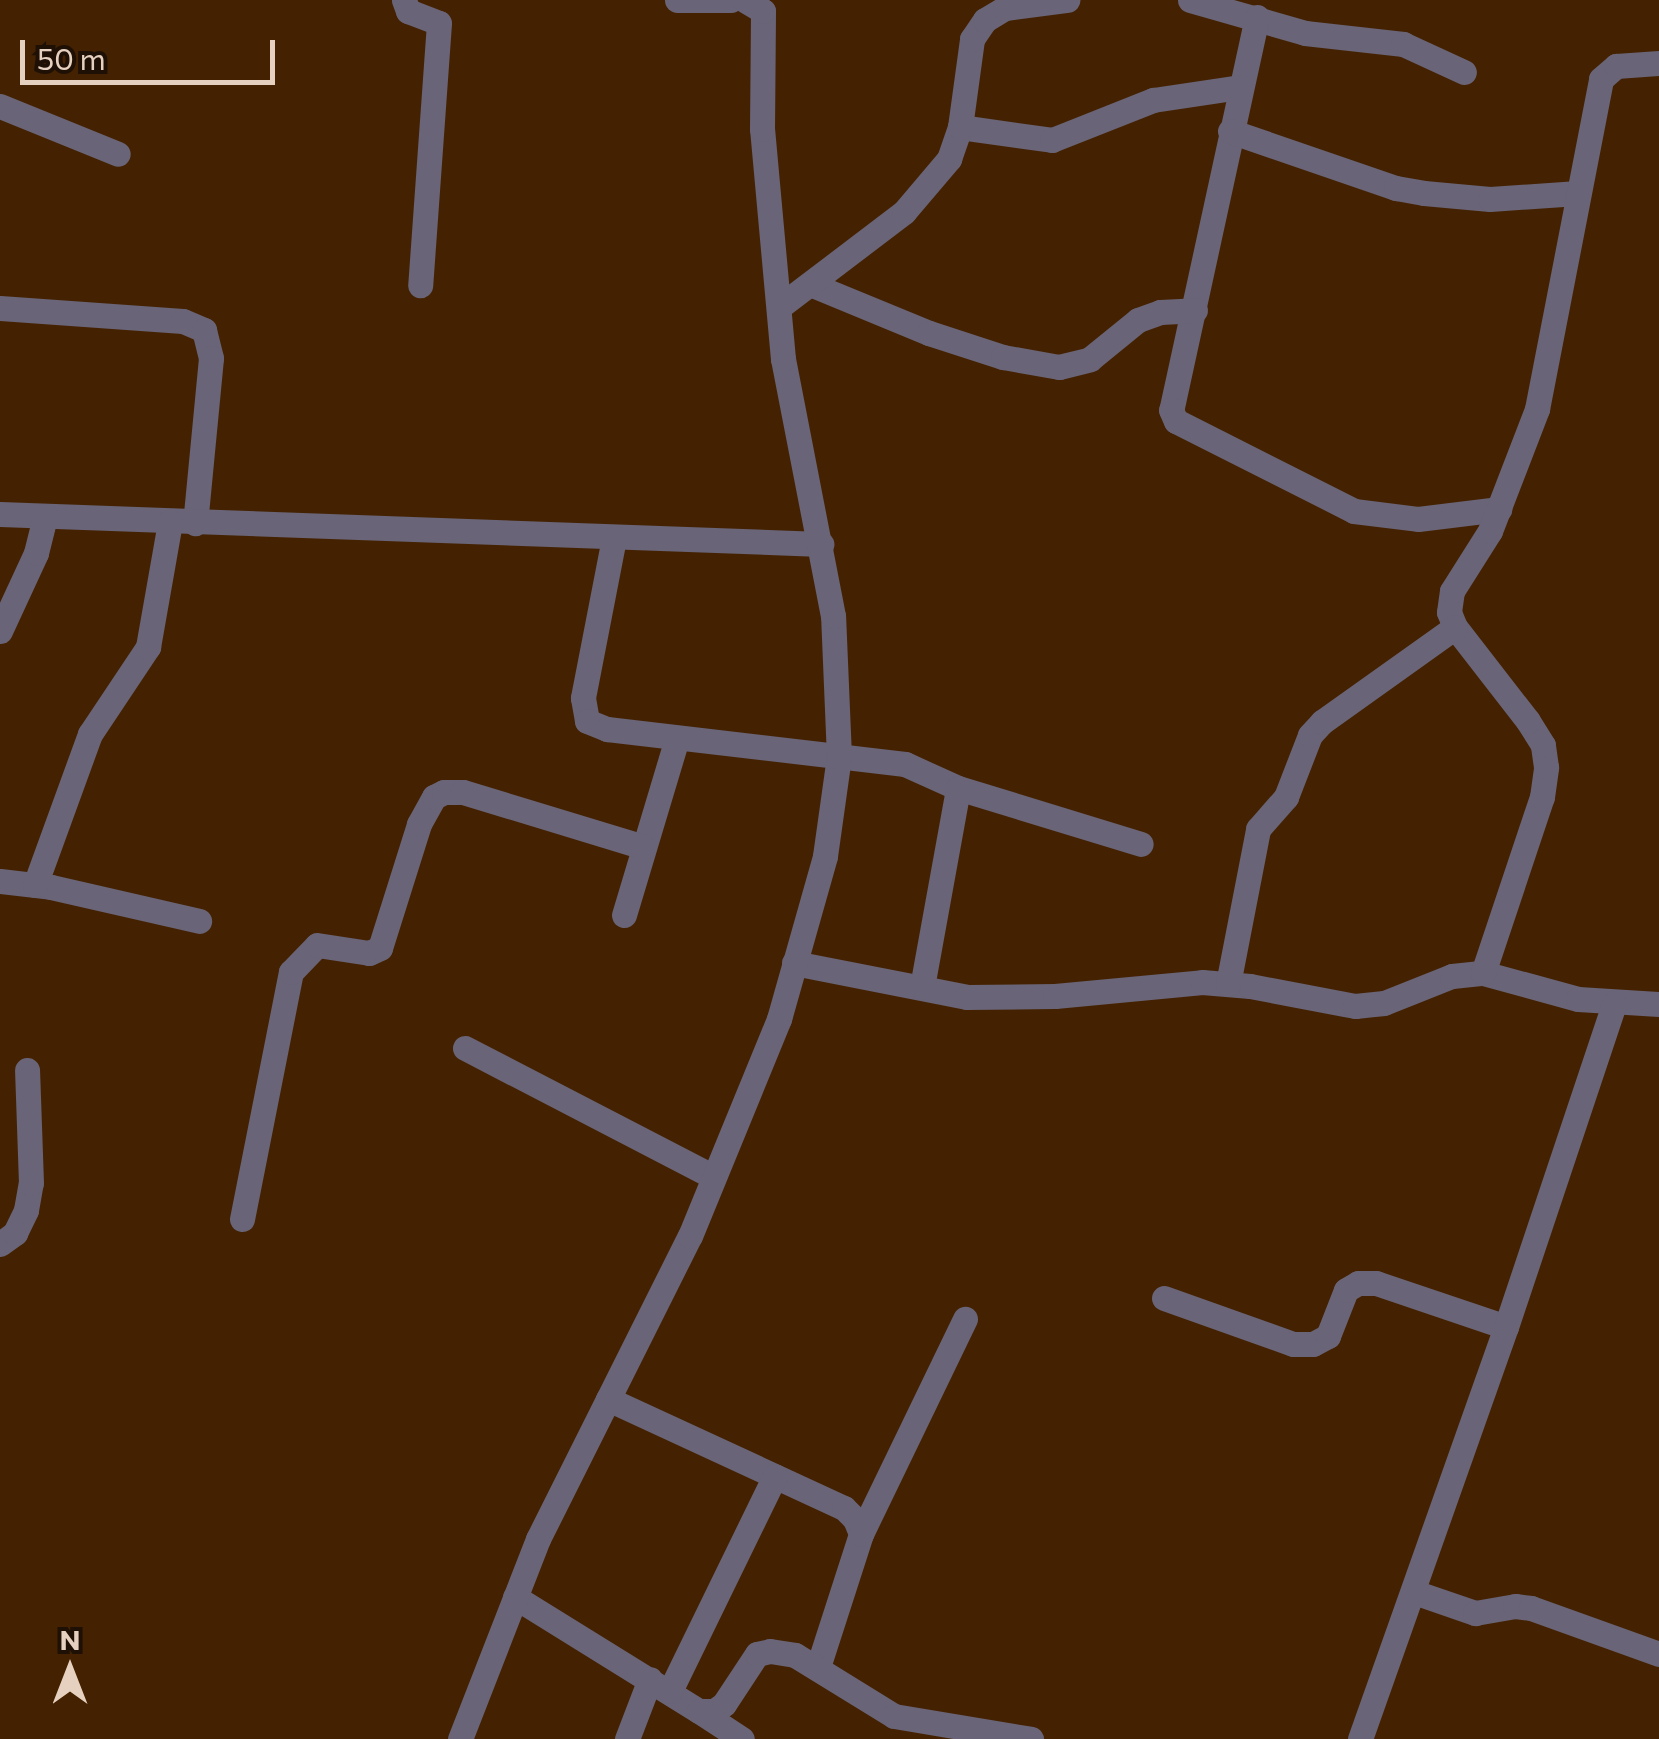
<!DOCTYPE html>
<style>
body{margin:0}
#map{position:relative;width:1659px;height:1739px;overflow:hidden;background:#442201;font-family:Commissioner,sans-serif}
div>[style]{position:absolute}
.minor>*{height:25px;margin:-12.5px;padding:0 12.5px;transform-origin:12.5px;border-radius:12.5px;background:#696477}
span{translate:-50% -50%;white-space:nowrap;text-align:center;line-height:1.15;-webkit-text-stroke:8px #1f1005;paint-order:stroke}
.north{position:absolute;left:20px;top:1619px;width:100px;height:100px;-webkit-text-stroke:8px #1f1005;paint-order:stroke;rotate:0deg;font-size:28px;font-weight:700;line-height:40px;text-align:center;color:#e6d0bf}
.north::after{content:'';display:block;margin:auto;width:35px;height:45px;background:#e6d0bf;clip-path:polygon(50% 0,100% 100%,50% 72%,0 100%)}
.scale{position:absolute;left:20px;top:40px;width:255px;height:45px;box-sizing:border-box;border:5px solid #e6d0bf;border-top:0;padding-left:12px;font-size:30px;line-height:35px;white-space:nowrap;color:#e6d0bf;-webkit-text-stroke:8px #1f1005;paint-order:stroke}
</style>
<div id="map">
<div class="minor">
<div style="left:404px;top:0;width:12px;rotate:70deg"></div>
<div style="left:408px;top:11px;width:33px;rotate:21deg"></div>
<div style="left:439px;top:23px;width:263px;rotate:94.1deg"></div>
<div style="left:677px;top:0;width:54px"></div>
<div style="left:1190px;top:0;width:120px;rotate:16deg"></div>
<div style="left:1305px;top:33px;width:99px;rotate:6.4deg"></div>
<div style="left:1403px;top:44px;width:67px;rotate:24.7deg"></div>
<div style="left:1257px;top:17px;width:402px;rotate:102.3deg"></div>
<div style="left:1171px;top:410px;width:12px;rotate:66deg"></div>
<div style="left:1176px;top:421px;width:199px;rotate:26.8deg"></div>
<div style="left:1354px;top:511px;width:64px;rotate:7.1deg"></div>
<div style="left:1418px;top:519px;width:82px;rotate:-7deg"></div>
<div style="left:0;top:106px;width:127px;rotate:22.1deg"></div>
<div style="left:960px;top:127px;width:93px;rotate:8deg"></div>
<div style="left:1052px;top:140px;width:109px;rotate:-21.6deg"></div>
<div style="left:1153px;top:100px;width:88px;rotate:-8.5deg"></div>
<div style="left:1230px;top:131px;width:176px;rotate:19deg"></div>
<div style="left:1396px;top:188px;width:28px;rotate:10deg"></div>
<div style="left:1424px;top:193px;width:66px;rotate:5.2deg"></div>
<div style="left:1490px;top:199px;width:88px;rotate:-3.9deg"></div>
<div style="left:810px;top:284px;width:129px;rotate:22.4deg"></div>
<div style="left:929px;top:333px;width:78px;rotate:18deg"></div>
<div style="left:1003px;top:357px;width:57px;rotate:10.1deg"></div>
<div style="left:1059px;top:367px;width:32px;rotate:-14deg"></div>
<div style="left:1090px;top:359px;width:62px;rotate:-39.1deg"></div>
<div style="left:1138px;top:320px;width:23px;rotate:-20deg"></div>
<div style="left:1160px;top:312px;width:35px;rotate:-3deg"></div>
<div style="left:779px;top:307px;width:157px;rotate:-37.2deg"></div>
<div style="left:904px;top:212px;width:70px;rotate:-49.7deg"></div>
<div style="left:949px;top:159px;width:34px;rotate:-71deg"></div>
<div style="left:960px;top:127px;width:89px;rotate:-82.2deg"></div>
<div style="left:972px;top:39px;width:23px;rotate:-56deg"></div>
<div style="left:985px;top:20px;width:23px;rotate:-31deg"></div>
<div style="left:1005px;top:8px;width:63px;rotate:-7.4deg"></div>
<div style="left:0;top:308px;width:183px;rotate:4.1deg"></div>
<div style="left:183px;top:321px;width:23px;rotate:23deg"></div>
<div style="left:204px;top:330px;width:29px;rotate:76deg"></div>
<div style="left:211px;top:358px;width:166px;rotate:95.5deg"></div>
<div style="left:0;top:514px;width:822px;rotate:2.09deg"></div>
<div style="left:614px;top:538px;width:163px;rotate:101deg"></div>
<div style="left:583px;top:698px;width:23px;rotate:80deg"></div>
<div style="left:587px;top:721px;width:22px;rotate:22deg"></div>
<div style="left:607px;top:729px;width:300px;rotate:6.7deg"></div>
<div style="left:905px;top:764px;width:58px;rotate:24.4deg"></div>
<div style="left:958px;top:788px;width:191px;rotate:17deg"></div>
<div style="left:0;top:631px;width:86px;rotate:-65.2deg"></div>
<div style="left:36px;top:553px;width:38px;rotate:-76deg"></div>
<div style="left:0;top:881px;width:51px;rotate:6.7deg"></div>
<div style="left:51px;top:887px;width:152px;rotate:12.9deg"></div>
<div style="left:35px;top:885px;width:161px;rotate:-70deg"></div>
<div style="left:90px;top:734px;width:105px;rotate:-56.3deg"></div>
<div style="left:148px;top:647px;width:127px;rotate:-80deg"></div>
<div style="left:624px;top:915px;width:185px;rotate:-73.3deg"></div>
<div style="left:794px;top:963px;width:176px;rotate:11.1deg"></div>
<div style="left:967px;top:997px;width:88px;rotate:-0.7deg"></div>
<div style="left:1055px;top:996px;width:148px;rotate:-5.4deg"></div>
<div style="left:1202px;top:982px;width:48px;rotate:4.8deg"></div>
<div style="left:1250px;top:986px;width:107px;rotate:10.8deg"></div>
<div style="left:1355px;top:1006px;width:29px;rotate:-6deg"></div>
<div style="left:1384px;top:1003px;width:73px;rotate:-21.7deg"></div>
<div style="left:1452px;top:976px;width:31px;rotate:-6deg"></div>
<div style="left:1483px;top:973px;width:98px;rotate:15.3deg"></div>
<div style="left:1578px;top:999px;width:81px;rotate:3.5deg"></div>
<div style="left:1483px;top:973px;width:186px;rotate:-71.5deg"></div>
<div style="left:1542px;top:797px;width:30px;rotate:-82deg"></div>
<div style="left:1546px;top:767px;width:22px;rotate:-98deg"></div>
<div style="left:1543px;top:745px;width:28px;rotate:-122deg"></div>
<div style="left:1528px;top:721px;width:119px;rotate:-127.8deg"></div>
<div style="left:1455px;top:627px;width:16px;rotate:-112deg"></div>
<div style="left:1449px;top:612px;width:21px;rotate:-82deg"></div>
<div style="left:1452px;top:591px;width:71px;rotate:-57.7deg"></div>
<div style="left:1490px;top:531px;width:131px;rotate:-68.9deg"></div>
<div style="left:1537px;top:409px;width:336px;rotate:-79deg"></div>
<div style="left:1601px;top:79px;width:20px;rotate:-41deg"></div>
<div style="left:1616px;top:66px;width:43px;rotate:-4deg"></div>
<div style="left:1228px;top:984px;width:158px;rotate:-79deg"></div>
<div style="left:1258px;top:829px;width:43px;rotate:-48.8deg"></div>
<div style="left:1286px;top:797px;width:66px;rotate:-68.8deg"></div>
<div style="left:1310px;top:735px;width:18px;rotate:-47deg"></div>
<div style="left:1322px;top:722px;width:163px;rotate:-35.5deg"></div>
<div style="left:922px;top:987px;width:202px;rotate:-79.7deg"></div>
<div style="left:465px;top:1048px;width:280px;rotate:27.4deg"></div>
<div style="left:242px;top:1219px;width:252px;rotate:-78.8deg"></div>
<div style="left:291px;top:972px;width:37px;rotate:-46deg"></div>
<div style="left:317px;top:945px;width:53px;rotate:8.7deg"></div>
<div style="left:369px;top:953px;width:12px;rotate:-24deg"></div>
<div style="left:380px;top:948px;width:130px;rotate:-72.5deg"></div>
<div style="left:419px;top:824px;width:31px;rotate:-61deg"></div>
<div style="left:434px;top:797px;width:11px;rotate:-27deg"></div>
<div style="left:444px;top:792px;width:19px"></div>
<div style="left:463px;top:792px;width:189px;rotate:16.9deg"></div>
<div style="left:0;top:1244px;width:19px;rotate:-36deg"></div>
<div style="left:15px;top:1233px;width:25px;rotate:-64deg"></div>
<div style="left:26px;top:1210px;width:27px;rotate:-80deg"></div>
<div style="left:31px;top:1183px;width:113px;rotate:-92deg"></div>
<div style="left:1164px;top:1298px;width:137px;rotate:19.6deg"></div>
<div style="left:1293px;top:1344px;width:20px"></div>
<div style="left:1313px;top:1344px;width:17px;rotate:-28deg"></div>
<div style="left:1328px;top:1336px;width:49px;rotate:-68.6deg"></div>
<div style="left:1346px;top:1290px;width:14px;rotate:-30deg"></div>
<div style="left:1358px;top:1283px;width:18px"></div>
<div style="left:1376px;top:1283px;width:137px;rotate:18.7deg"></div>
<div style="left:608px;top:1399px;width:260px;rotate:24.8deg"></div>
<div style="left:844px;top:1508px;width:16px;rotate:45deg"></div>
<div style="left:855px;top:1519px;width:16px;rotate:68deg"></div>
<div style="left:861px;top:1534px;width:140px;rotate:107.9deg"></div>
<div style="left:861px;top:1534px;width:239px;rotate:-64.2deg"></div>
<div style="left:1414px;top:1592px;width:65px;rotate:19deg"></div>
<div style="left:1475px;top:1613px;width:41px;rotate:-9.9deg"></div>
<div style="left:1515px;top:1606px;width:16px;rotate:7deg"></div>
<div style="left:1531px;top:1608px;width:136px;rotate:19.8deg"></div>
<div style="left:515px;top:1597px;width:216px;rotate:31.8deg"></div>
<div style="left:699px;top:1711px;width:15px"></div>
<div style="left:714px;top:1711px;width:12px;rotate:-35deg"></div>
<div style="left:724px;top:1704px;width:60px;rotate:-56.6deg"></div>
<div style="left:757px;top:1654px;width:13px;rotate:-13deg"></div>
<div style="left:770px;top:1651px;width:25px;rotate:9deg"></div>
<div style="left:795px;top:1655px;width:116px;rotate:31.6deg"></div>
<div style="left:894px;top:1716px;width:139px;rotate:9.5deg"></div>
<div style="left:670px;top:1691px;width:239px;rotate:-64deg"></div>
<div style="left:699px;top:1711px;width:51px;rotate:33.1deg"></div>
<div style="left:460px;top:1739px;width:215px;rotate:-68.7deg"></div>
<div style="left:538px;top:1539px;width:339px;rotate:-63.4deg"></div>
<div style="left:690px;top:1236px;width:235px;rotate:-67.7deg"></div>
<div style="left:779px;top:1019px;width:169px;rotate:-74.2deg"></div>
<div style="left:825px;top:856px;width:100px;rotate:-82deg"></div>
<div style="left:839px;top:757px;width:141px;rotate:-92.4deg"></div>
<div style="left:833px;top:616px;width:262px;rotate:-101deg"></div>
<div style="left:783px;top:359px;width:231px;rotate:-95.2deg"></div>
<div style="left:762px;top:129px;width:118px;rotate:-89.5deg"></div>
<div style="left:763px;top:11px;width:21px;rotate:-149deg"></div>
<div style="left:627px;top:1739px;width:64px;rotate:-69deg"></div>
<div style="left:1360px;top:1739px;width:437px;rotate:-70.5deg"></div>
<div style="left:1506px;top:1327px;width:341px;rotate:-71.5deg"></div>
</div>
<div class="north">N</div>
<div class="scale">50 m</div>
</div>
